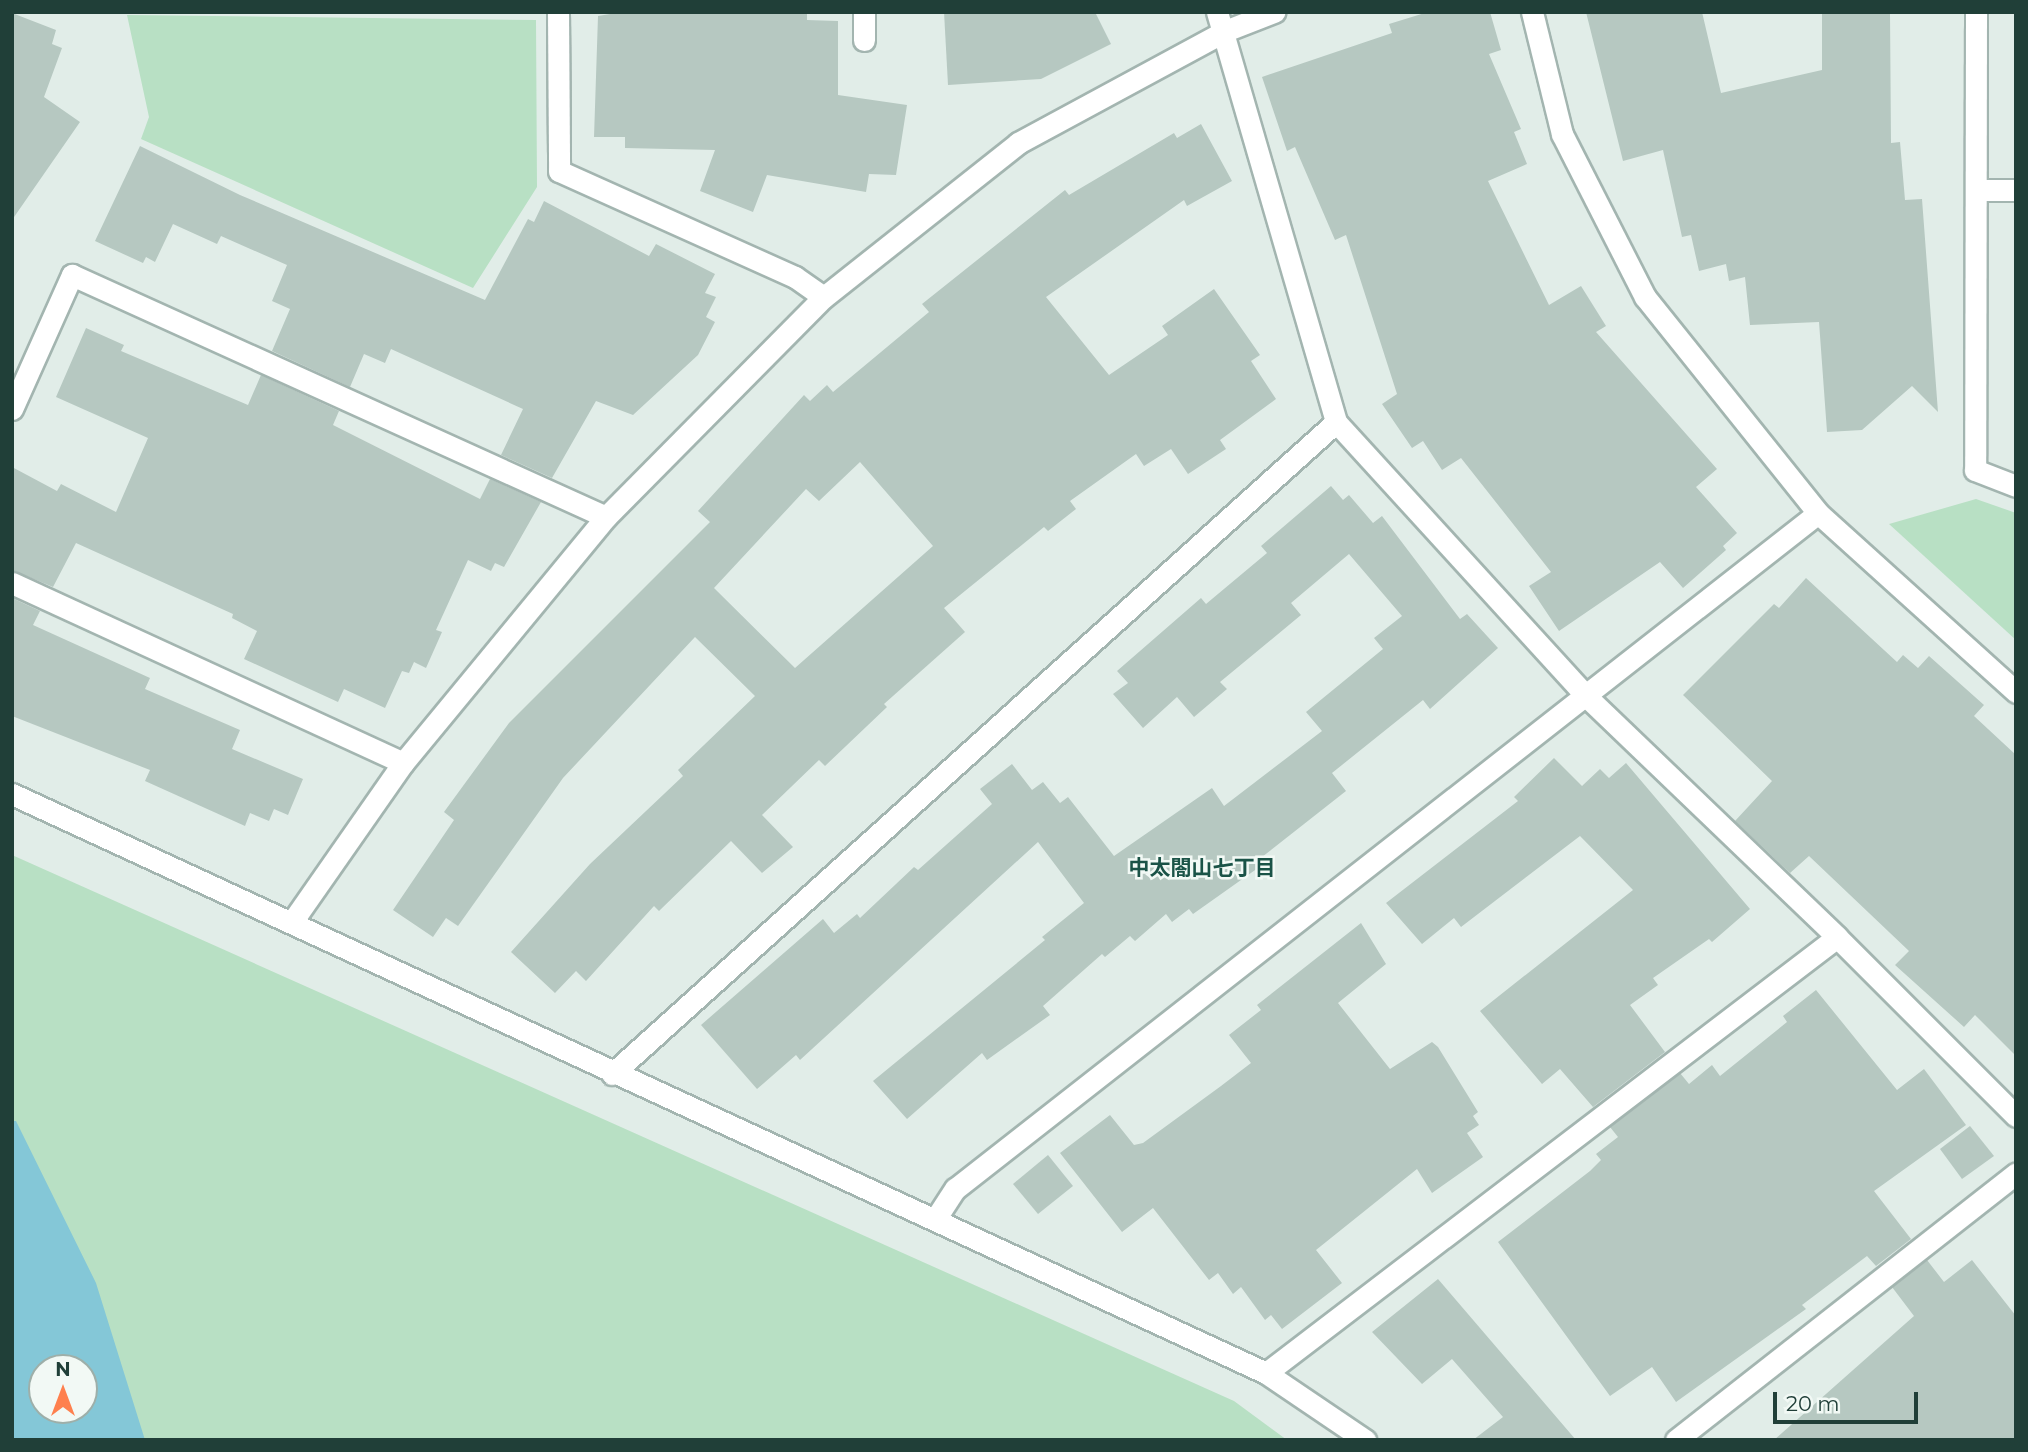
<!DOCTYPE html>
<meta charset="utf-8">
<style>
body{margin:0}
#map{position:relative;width:2028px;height:1452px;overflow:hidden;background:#e1ede8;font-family:Montserrat,"Noto Sans JP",sans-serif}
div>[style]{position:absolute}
.green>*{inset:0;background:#b8e0c4}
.water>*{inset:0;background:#84c7d7}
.building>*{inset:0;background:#b6c8c1}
.roads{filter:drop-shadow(2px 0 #a3b5b0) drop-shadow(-2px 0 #a3b5b0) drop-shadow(0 2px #a3b5b0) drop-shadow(0 -2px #a3b5b0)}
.service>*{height:21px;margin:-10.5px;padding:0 10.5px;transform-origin:10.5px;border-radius:10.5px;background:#fff}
.minor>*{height:21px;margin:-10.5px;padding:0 10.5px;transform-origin:10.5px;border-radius:10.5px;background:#fff}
.tertiary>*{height:21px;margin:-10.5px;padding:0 10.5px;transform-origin:10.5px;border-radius:10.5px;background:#fff}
span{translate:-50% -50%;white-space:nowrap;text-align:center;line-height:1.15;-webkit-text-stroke:5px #f2f9f5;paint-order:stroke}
.neighbourhood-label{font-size:21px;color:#1a5347;font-weight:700}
.frame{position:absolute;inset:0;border:14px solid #203f38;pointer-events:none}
.north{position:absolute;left:28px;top:1354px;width:70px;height:70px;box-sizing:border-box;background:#f2f9f5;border:2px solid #9eafa9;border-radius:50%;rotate:0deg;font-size:19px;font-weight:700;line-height:28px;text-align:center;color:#203f38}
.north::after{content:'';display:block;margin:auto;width:24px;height:32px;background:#fe804e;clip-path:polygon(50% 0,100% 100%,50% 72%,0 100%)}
.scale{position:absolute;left:1773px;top:1392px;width:145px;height:32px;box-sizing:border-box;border:4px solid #203f38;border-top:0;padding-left:9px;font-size:21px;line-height:24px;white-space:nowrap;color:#203f38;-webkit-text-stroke:5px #f2f9f5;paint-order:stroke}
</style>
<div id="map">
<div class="green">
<div style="clip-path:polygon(127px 15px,536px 20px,537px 187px,473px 288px,141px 139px,149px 117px)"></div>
<div style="clip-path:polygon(1976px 499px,2016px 513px,2016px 640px,1889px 524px)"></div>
<div style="clip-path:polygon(evenodd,12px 855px,1234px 1401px,1287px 1440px,12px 1440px,12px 855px,42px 1368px,84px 1368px,84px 1410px,42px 1410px,42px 1368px)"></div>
</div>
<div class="water">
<div style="clip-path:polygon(evenodd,12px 1121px,16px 1121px,96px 1283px,145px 1440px,12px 1440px,12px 1121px,42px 1368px,84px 1368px,84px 1410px,42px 1410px,42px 1368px)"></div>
</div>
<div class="building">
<div style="clip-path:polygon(622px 12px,807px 12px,807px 20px,838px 21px,838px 95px,907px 105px,896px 175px,869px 174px,866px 192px,767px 175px,753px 212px,700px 191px,715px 150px,625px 148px,625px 137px,594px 137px,598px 16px)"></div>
<div style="clip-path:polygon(944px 12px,1095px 12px,1111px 44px,1041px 79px,948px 85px)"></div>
<div style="clip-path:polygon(1428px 12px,1490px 12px,1501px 50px,1489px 54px,1521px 129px,1514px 132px,1527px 164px,1488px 181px,1549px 305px,1581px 286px,1606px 326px,1596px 332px,1717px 469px,1696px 487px,1737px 533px,1723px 546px,1726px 550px,1683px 588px,1660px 562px,1559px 631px,1529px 586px,1551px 572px,1461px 458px,1442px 470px,1423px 441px,1412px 448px,1382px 404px,1397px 394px,1346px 235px,1335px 240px,1295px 147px,1287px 151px,1262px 77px,1392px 33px,1389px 24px)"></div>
<div style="clip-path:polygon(1586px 12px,1702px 12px,1721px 93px,1822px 70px,1822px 12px,1890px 12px,1891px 143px,1900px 142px,1905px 200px,1922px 199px,1938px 412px,1912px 386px,1862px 430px,1827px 432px,1819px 322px,1750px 325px,1745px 277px,1729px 281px,1726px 264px,1699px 271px,1691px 235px,1682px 237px,1663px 150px,1623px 161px)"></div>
<div style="clip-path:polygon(12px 13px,56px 30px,52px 44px,62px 48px,44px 97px,80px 122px,12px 220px)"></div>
<div style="clip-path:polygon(evenodd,1201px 124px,1232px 181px,1187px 206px,1184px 200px,1046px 297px,1109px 375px,1168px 335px,1162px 326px,1214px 289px,1260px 355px,1251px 361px,1276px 399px,1220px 440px,1226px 449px,1188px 474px,1171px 449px,1144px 466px,1136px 454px,1070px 501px,1076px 509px,1048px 531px,1044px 527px,944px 608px,965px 632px,884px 704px,887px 707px,825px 766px,819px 760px,762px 815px,793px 847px,762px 873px,731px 841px,659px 911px,654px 906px,586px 981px,576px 971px,555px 993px,511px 952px,590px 864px,683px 776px,678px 770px,755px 696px,695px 637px,563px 778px,458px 926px,446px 918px,433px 937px,393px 910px,454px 820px,444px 812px,509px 723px,710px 522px,698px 511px,804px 395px,810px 401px,827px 385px,833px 392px,929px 312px,922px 304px,1065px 190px,1069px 195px,1174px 133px,1177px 138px,1201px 124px,860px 462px,933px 546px,795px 668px,714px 588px,806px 489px,819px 501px,860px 462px)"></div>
<div style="clip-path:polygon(140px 146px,240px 195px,485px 300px,528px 219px,534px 222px,544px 201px,649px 256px,656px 244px,715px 274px,705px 293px,716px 297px,706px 317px,715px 322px,698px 355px,633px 415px,596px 401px,552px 478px,501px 455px,523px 409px,391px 349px,385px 363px,364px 354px,350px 387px,272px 351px,290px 309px,272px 301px,287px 265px,221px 236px,217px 244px,173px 224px,155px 262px,146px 257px,143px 263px,95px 241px)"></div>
<div style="clip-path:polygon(86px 328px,124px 345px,121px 351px,248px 405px,261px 375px,339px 411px,333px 425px,480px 499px,490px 479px,541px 502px,504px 567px,495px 563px,491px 571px,468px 560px,436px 630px,442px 632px,426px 668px,414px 662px,409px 673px,402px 671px,385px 708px,344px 689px,338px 702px,244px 659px,257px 631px,232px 618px,233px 614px,76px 543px,53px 587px,12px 570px,12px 467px,57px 491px,61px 484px,116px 512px,148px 438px,56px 397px)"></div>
<div style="clip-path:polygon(1331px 486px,1343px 500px,1349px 495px,1373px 523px,1382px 516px,1460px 619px,1467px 614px,1498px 648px,1430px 709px,1423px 700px,1332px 773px,1346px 791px,1262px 857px,1265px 863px,1193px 914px,1189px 909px,1172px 922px,1166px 914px,1135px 941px,1130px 936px,1105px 957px,1102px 954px,1043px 1006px,1050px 1015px,987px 1060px,982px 1053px,907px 1119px,873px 1081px,1045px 940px,1042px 937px,1084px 903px,1038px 842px,800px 1060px,796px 1055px,757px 1089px,701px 1025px,823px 919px,834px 933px,857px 914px,860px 918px,914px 867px,918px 870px,992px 804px,980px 789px,1012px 764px,1032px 790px,1043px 782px,1060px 803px,1068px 797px,1114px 856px,1212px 788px,1224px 806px,1322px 731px,1306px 712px,1383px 649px,1374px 638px,1402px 616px,1349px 554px,1291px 603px,1301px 615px,1220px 682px,1227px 689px,1194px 717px,1177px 697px,1143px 728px,1113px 694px,1128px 683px,1117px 671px,1201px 598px,1206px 604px,1267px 553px,1261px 546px)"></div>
<div style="clip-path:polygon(1806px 578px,1897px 662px,1903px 655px,1918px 668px,1929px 656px,1984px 705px,1974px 716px,2016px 755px,2016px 1056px,1975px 1015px,1964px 1027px,1895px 965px,1909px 951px,1809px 856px,1790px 873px,1735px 821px,1772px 781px,1683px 695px,1774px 604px,1779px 608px)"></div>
<div style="clip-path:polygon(12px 598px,40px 611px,33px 625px,150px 678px,145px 689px,240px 730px,232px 749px,303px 779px,288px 815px,274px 809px,269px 821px,250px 813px,245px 826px,145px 781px,150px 770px,12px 716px)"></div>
<div style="clip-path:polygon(1554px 758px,1582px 786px,1600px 769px,1609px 778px,1626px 763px,1750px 909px,1712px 942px,1709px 939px,1653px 978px,1658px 985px,1630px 1005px,1665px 1052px,1593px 1107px,1560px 1069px,1542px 1084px,1480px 1011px,1633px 890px,1580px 836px,1461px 927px,1454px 918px,1422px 944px,1386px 903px,1518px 801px,1514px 797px)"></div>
<div style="clip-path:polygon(1361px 923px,1386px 964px,1338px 1003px,1390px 1069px,1432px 1042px,1438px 1047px,1478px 1112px,1473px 1116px,1479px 1125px,1467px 1133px,1483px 1157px,1432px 1193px,1417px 1169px,1316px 1250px,1342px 1283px,1282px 1329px,1271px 1315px,1265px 1320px,1241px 1287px,1233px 1294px,1218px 1273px,1209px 1280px,1153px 1208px,1122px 1232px,1060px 1153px,1110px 1115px,1134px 1145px,1143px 1143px,1221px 1086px,1251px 1063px,1229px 1035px,1261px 1010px,1257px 1005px)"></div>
<div style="clip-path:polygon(1816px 990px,1897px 1090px,1924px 1069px,1966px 1125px,1874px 1191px,1911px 1239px,1876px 1266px,1867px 1256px,1802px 1305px,1806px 1309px,1676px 1402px,1652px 1367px,1610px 1396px,1498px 1242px,1590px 1171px,1601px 1160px,1596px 1154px,1618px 1137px,1610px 1127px,1680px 1073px,1689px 1084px,1712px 1065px,1720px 1076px,1787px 1022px,1783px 1016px)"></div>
<div style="clip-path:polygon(1970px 1126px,1994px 1156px,1962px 1179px,1940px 1149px)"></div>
<div style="clip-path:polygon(1048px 1155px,1073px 1186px,1038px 1214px,1013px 1184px)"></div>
<div style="clip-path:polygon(1927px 1260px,1944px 1282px,1972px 1260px,2016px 1316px,2016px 1440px,1774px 1440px,1914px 1316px,1892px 1287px)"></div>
<div style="clip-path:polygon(1438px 1279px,1576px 1440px,1473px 1440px,1503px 1417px,1452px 1359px,1422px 1384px,1372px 1332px)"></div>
</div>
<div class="roads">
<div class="service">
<div style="left:864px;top:40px;width:28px;rotate:-90deg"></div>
<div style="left:1976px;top:190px;width:40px"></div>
<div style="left:1585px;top:695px;width:349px;rotate:43.8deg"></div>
</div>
<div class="minor">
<div style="left:558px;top:12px;width:159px;rotate:89.6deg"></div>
<div style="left:559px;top:171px;width:259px;rotate:24.2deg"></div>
<div style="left:795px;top:277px;width:35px;rotate:35deg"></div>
<div style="left:1217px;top:12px;width:427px;rotate:73.8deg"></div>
<div style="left:1336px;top:422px;width:369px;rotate:47.6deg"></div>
<div style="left:1532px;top:12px;width:126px;rotate:76.2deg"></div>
<div style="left:1562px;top:134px;width:183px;rotate:63deg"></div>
<div style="left:1645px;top:297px;width:277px;rotate:51.3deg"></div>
<div style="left:1818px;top:513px;width:267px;rotate:42.1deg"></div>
<div style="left:1976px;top:12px;width:458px;rotate:90.1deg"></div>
<div style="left:1975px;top:470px;width:44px;rotate:21.3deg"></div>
<div style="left:12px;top:409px;width:147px;rotate:-65.9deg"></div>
<div style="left:72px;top:275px;width:586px;rotate:24.38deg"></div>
<div style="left:12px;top:583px;width:430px;rotate:24.7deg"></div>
<div style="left:612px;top:1074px;width:974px;rotate:-42deg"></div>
<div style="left:936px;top:1218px;width:35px;rotate:-57deg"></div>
<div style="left:955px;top:1189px;width:1096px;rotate:-38.07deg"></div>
<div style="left:1266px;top:1373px;width:718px;rotate:-37.36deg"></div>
<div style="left:1837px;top:937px;width:253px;rotate:45deg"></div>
<div style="left:1676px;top:1440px;width:432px;rotate:-38.1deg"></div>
</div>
<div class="tertiary">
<div style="left:12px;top:794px;width:1381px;rotate:24.78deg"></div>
<div style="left:1266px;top:1373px;width:120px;rotate:34.1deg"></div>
<div style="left:292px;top:922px;width:194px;rotate:-55.1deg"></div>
<div style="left:403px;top:763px;width:319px;rotate:-50.5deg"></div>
<div style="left:606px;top:517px;width:310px;rotate:-45.3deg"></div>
<div style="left:824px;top:297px;width:248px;rotate:-38.4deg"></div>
<div style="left:1018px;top:143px;width:235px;rotate:-28.4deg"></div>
<div style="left:1225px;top:31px;width:53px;rotate:-21.2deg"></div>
</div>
</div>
<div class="neighbourhood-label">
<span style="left:1202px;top:868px">中太閤山七丁目</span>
</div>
<div class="frame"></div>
<div class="north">N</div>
<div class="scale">20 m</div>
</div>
